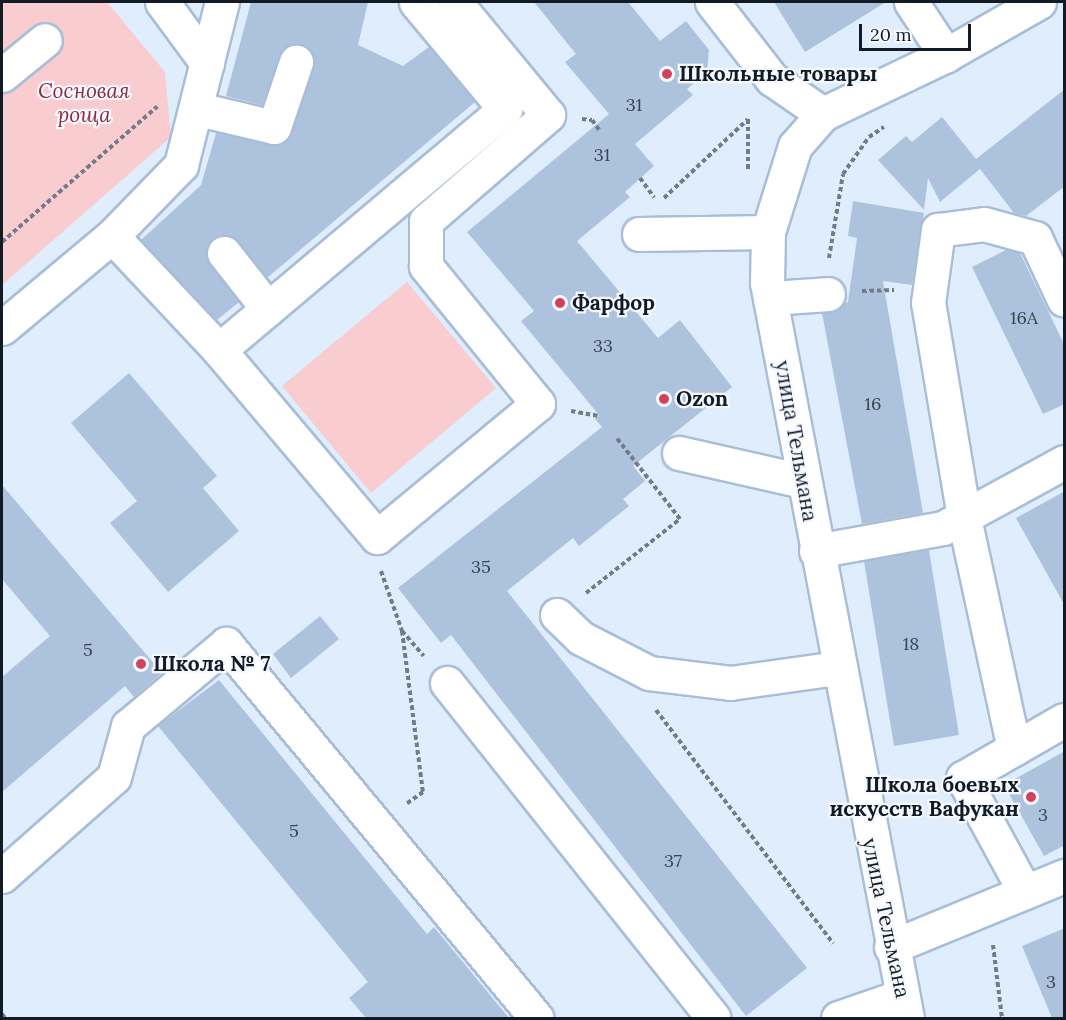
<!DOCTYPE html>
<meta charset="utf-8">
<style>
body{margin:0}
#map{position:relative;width:1066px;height:1020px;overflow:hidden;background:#dfedfd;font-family:Lora,serif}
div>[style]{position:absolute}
.green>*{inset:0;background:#f9cccf}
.building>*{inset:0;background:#adc3dd}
.path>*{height:4px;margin-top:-2px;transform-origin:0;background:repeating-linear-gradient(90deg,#727c89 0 4.5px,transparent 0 7.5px)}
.roads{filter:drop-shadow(2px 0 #a8bed8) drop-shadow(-2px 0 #a8bed8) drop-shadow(0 2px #a8bed8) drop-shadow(0 -2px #a8bed8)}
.minor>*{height:33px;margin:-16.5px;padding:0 16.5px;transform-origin:16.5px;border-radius:16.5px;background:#fff}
.dots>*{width:16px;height:16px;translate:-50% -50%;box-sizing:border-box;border:3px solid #f5f9ff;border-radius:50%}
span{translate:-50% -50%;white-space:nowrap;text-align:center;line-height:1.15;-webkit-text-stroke:4.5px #f5f9ff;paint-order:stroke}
.number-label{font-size:18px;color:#394452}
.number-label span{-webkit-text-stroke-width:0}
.poi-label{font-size:21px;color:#121a24;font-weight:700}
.left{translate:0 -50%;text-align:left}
.right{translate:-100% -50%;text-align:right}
.park-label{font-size:21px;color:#8b2d3d;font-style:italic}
.street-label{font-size:21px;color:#121a24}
.frame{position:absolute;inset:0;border:3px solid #121a24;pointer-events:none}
.scale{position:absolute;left:859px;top:24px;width:112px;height:27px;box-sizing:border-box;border:3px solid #121a24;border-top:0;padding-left:8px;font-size:18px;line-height:21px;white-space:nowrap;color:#121a24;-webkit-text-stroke:4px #f5f9ff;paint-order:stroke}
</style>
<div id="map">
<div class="green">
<div style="clip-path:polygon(2px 2px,107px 2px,165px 72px,171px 137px,2px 285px)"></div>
<div style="clip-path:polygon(407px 282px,496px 388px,371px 493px,282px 386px)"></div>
</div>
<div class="building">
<div style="clip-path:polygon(251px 2px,368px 2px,358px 45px,403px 66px,429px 47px,475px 102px,267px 278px,231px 236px,212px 239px,206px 256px,239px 302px,217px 320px,141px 240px,201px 185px,216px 133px,270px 145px,286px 141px,292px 133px,314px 67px,310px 50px,303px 45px,283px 48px,262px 105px,226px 96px)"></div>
<div style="clip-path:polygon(534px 2px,628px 2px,660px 41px,686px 21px,709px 50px,707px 72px,687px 89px,693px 95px,635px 144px,654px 166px,625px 192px,630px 197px,577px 241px,658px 338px,680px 320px,732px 387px,633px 466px,645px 481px,623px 499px,629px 506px,579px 546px,573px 538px,507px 591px,807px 968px,746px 1016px,451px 635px,441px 643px,398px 588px,602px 427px,595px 419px,599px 415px,521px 321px,534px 311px,467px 232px,609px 114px,565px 62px,576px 54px)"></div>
<div style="clip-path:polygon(774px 2px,886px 2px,805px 52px)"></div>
<div style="clip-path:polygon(1065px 89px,1065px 186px,1026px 216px,1014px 213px,980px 169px,940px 202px,928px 178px,924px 210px,878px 160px,906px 136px,912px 142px,942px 117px,976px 159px)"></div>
<div style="clip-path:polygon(853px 201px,924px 213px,912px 285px,883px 281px,923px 513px,862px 524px,822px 313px,848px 302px,857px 238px,848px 236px)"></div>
<div style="clip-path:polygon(1006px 250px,1020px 253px,1065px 346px,1065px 404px,1043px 414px,972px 267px)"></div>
<div style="clip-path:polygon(129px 373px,217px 476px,203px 488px,239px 531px,168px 592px,110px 523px,137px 501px,71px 423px)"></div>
<div style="clip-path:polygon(2px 485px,162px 673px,134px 697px,125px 686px,2px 792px,2px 677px,50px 636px,2px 579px)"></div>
<div style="clip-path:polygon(1065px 491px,1065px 606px,1016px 518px)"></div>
<div style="clip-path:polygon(929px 550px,959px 735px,894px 746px,864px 561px)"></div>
<div style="clip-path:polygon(320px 616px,339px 639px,291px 678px,273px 654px)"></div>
<div style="clip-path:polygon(219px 680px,427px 934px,434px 927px,509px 1018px,366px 1018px,349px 998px,368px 982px,158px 726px)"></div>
<div style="clip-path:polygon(1065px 751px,1065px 845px,1044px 856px,1004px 785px)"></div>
<div style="clip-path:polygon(1065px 928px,1065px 1018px,1052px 1018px,1022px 946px)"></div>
</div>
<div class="path">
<div style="left:582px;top:119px;width:10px;rotate:6deg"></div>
<div style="left:592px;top:120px;width:14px;rotate:54deg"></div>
<div style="left:640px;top:178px;width:24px;rotate:54deg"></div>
<div style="left:664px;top:198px;width:115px;rotate:-43.2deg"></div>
<div style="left:748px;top:119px;width:51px;rotate:90deg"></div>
<div style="left:2px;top:242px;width:206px;rotate:-41.1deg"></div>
<div style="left:829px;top:258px;width:85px;rotate:-80.5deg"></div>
<div style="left:843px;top:174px;width:45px;rotate:-54.9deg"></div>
<div style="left:869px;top:137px;width:18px;rotate:-34deg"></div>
<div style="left:862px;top:291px;width:32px;rotate:-2deg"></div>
<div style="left:571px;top:411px;width:27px;rotate:10deg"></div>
<div style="left:381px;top:571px;width:64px;rotate:70.7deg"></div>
<div style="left:402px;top:631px;width:33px;rotate:49deg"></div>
<div style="left:586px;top:593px;width:120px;rotate:-38.2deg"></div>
<div style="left:680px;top:519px;width:104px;rotate:-128deg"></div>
<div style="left:402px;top:631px;width:162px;rotate:82.6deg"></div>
<div style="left:423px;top:792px;width:21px;rotate:145deg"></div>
<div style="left:656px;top:710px;width:293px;rotate:52.8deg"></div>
<div style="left:993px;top:945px;width:74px;rotate:83deg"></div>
<div style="left:2px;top:1014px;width:5px;rotate:53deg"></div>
</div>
<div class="roads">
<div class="minor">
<div style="left:162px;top:2px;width:76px;rotate:53.6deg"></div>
<div style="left:712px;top:2px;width:98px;rotate:52.1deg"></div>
<div style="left:772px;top:79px;width:62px;rotate:34.5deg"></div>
<div style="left:911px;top:2px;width:64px;rotate:56.6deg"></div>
<div style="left:2px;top:75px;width:55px;rotate:-39.1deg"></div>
<div style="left:198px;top:109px;width:78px;rotate:13.3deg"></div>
<div style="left:274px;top:127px;width:69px;rotate:-71.3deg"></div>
<div style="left:639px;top:234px;width:129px;rotate:-0.9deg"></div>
<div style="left:112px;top:236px;width:156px;rotate:46.8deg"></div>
<div style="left:219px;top:350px;width:245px;rotate:49.8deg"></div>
<div style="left:377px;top:537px;width:209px;rotate:-39.6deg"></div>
<div style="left:538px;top:404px;width:178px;rotate:-129.1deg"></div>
<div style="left:426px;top:266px;width:45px;rotate:-90deg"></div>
<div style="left:426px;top:221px;width:162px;rotate:-41deg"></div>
<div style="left:548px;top:115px;width:146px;rotate:-129.5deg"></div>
<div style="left:224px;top:253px;width:71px;rotate:51.8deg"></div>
<div style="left:770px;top:298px;width:58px;rotate:-3.9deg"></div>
<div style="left:2px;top:328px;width:143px;rotate:-39.9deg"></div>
<div style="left:112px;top:236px;width:99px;rotate:-45.8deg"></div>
<div style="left:181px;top:165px;width:168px;rotate:-75.9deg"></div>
<div style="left:219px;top:350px;width:374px;rotate:-40.1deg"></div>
<div style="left:505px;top:109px;width:139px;rotate:-129.8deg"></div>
<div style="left:679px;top:453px;width:127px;rotate:12.7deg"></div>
<div style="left:816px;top:551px;width:129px;rotate:-10.3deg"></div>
<div style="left:943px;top:528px;width:138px;rotate:-28.6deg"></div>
<div style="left:557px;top:615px;width:33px;rotate:44deg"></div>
<div style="left:581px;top:638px;width:76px;rotate:27.2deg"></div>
<div style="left:649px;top:673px;width:82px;rotate:7deg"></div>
<div style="left:730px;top:683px;width:108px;rotate:-8deg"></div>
<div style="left:447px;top:683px;width:428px;rotate:51.5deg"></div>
<div style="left:1014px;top:749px;width:237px;rotate:-102.2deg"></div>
<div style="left:964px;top:517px;width:217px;rotate:-99.5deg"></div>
<div style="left:928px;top:303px;width:74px;rotate:-82.2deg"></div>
<div style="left:938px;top:230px;width:46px;rotate:-7.4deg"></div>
<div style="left:984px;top:224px;width:53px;rotate:15.4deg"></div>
<div style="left:1035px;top:238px;width:68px;rotate:64.9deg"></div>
<div style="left:2px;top:876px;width:149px;rotate:-41.5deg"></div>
<div style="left:114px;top:777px;width:53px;rotate:-74.6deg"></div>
<div style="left:128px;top:726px;width:128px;rotate:-39.9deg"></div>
<div style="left:226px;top:644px;width:486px;rotate:50.3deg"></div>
<div style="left:1025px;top:892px;width:130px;rotate:-118.5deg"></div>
<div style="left:963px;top:778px;width:116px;rotate:-29.9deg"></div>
<div style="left:891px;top:947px;width:187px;rotate:-22.3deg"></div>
<div style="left:838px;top:1018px;width:68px;rotate:-19deg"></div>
<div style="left:907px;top:1018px;width:748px;rotate:-100.78deg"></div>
<div style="left:767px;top:283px;width:51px;rotate:-88.9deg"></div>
<div style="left:768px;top:232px;width:90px;rotate:-72.6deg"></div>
<div style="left:795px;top:146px;width:43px;rotate:-48.8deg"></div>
<div style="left:823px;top:114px;width:136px;rotate:-25.6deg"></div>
<div style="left:946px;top:55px;width:107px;rotate:-29.7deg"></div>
</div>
</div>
<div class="dots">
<div style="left:667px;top:74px;background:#d3425d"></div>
<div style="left:560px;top:303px;background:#d3425d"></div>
<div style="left:664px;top:399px;background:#d3425d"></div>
<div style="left:141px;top:664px;background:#d3425d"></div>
<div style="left:1031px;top:797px;background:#d3425d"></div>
</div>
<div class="number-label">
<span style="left:634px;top:105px">31</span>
<span style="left:602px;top:155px">31</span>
<span style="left:1024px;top:318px">16А</span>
<span style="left:603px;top:346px">33</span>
<span style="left:873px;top:404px">16</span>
<span style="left:481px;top:567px">35</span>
<span style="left:911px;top:644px">18</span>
<span style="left:88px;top:650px">5</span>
<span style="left:1043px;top:815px">3</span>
<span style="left:294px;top:831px">5</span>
<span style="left:673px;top:861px">37</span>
<span style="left:1051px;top:982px">3</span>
</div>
<div class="poi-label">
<span class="left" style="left:679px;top:74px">Школьные товары</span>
<span class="left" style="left:572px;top:303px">Фарфор</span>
<span class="left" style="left:676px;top:399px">Ozon</span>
<span class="left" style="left:153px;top:664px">Школа № 7</span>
<span class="right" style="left:1019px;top:797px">Школа боевых<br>искусств Вафукан</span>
</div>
<div class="park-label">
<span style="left:84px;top:103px">Сосновая<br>роща</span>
</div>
<div class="street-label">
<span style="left:796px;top:441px;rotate:80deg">улица Тельмана</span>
<span style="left:886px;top:918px;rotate:78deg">улица Тельмана</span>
</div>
<div class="frame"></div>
<div class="scale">20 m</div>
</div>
